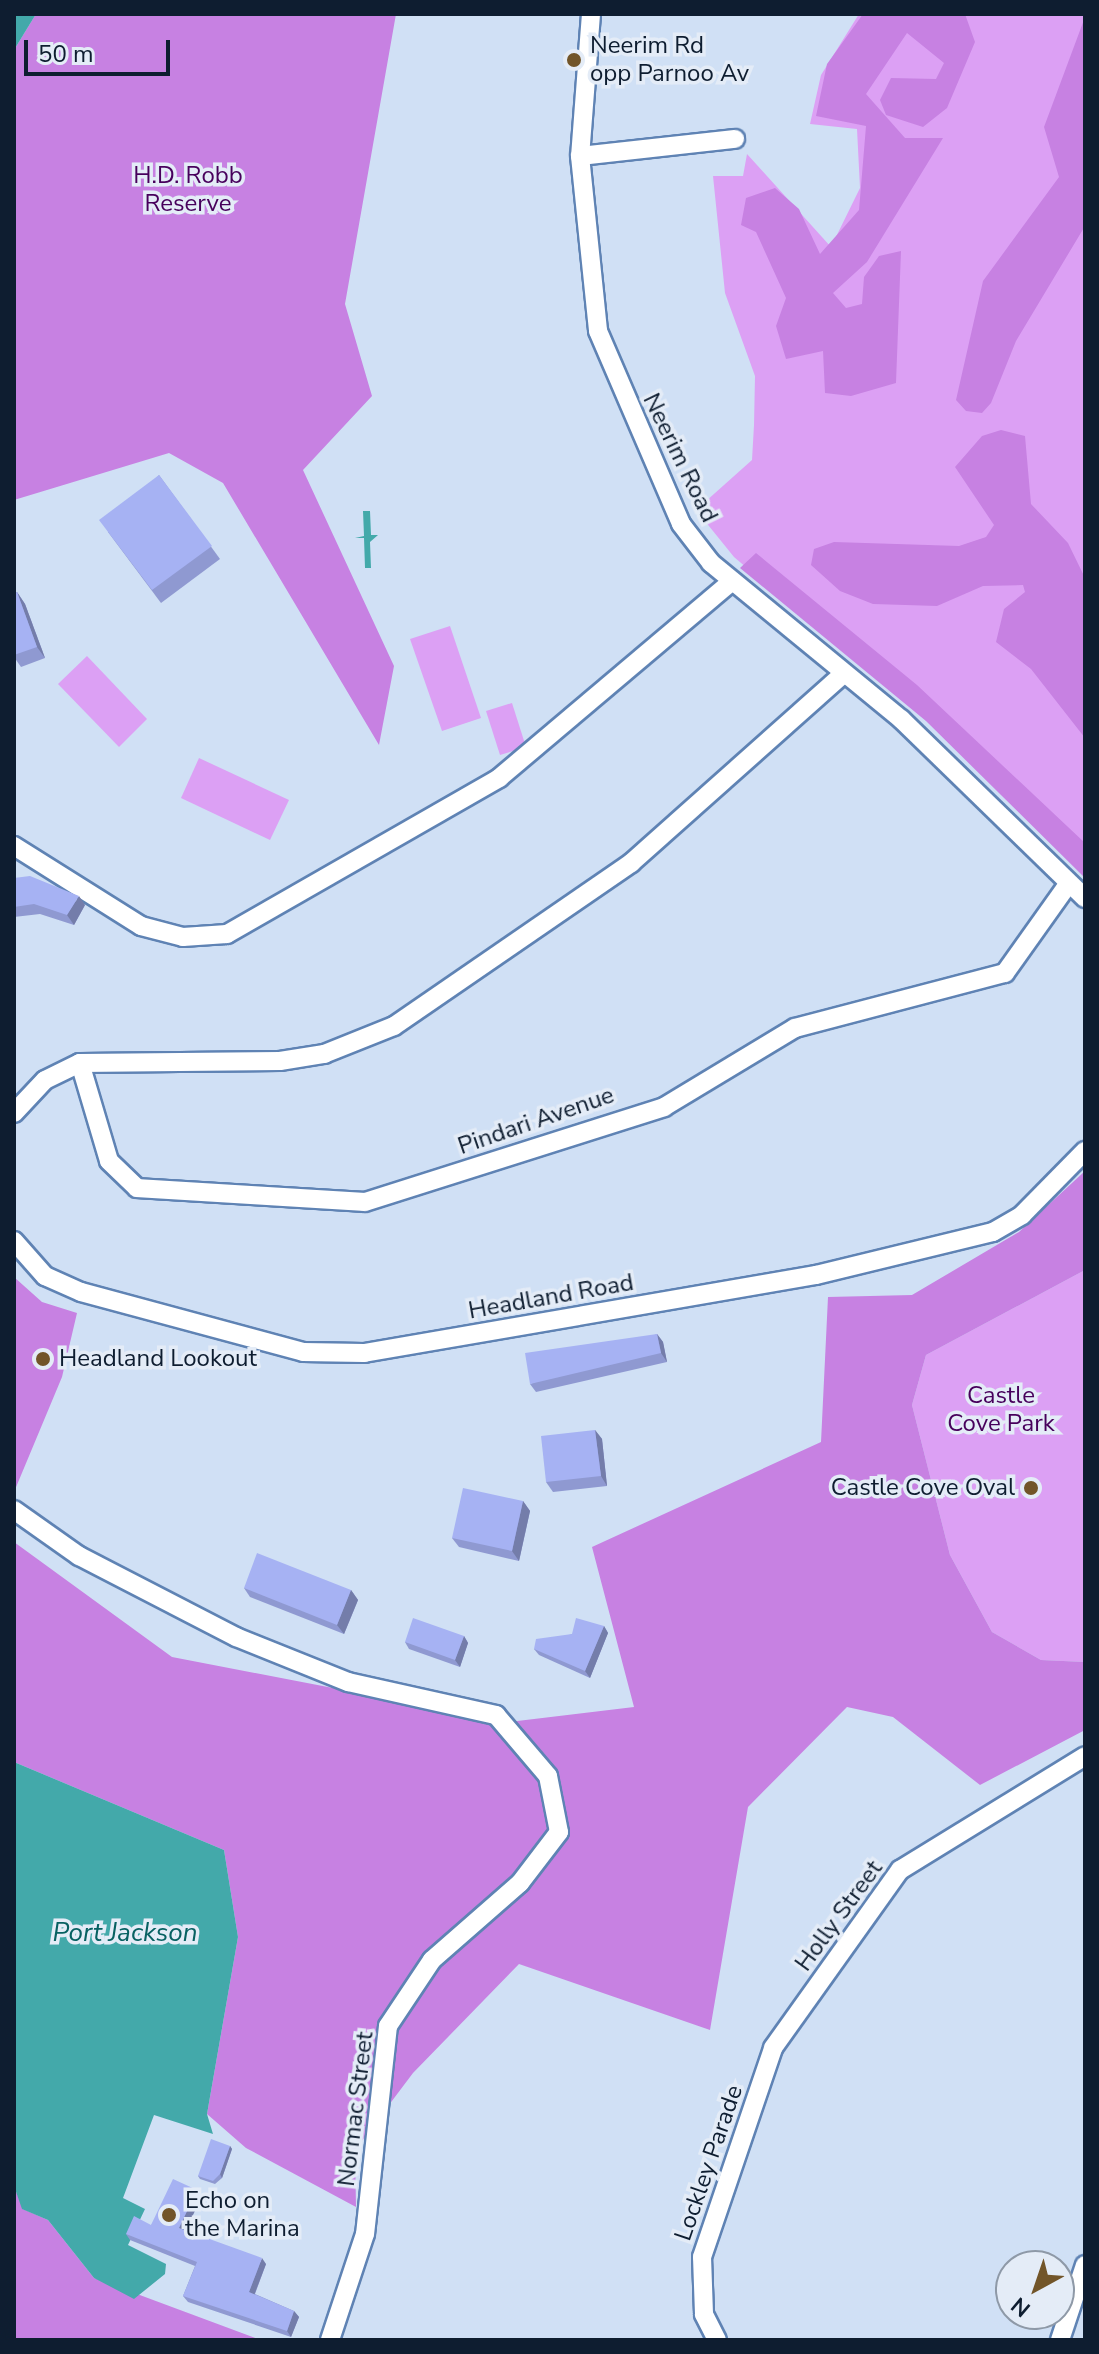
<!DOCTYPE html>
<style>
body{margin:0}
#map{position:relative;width:1099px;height:2354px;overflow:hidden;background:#d0e0f5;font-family:"Nunito Sans",sans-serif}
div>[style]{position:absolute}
.green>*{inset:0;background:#dca0f4}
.forest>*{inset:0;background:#c781e2}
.water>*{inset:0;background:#43a9aa}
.roads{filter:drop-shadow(2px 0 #5f83b4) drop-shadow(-2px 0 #5f83b4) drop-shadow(0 2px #5f83b4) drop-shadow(0 -2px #5f83b4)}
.street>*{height:18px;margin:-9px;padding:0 9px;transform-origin:9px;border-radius:9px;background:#fff}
.wall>*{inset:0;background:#8f99d1}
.shaded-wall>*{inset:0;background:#747daa}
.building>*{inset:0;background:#a6b2f3}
.dots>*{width:22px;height:22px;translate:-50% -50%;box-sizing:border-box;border:4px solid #e4ecf7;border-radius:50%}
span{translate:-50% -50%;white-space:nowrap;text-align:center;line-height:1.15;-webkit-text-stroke:7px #e4ecf7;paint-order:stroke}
.poi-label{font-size:24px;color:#0e1d30}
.left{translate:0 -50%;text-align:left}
.right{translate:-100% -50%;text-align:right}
.park-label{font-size:24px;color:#47005c}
.street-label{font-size:24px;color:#0e1d30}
.water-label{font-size:26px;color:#076162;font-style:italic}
.frame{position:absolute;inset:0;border:16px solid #0e1d30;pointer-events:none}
.north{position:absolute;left:995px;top:2250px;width:80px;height:80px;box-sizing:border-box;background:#e4ecf7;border:2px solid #8e99a7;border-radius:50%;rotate:220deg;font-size:22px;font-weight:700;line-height:32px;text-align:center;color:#0e1d30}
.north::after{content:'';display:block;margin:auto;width:28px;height:36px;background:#725529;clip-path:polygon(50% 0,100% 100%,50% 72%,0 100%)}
.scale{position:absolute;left:24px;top:40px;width:146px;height:36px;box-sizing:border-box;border:4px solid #0e1d30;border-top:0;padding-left:10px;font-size:24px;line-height:28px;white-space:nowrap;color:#0e1d30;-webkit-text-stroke:6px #e4ecf7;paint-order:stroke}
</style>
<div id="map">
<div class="green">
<div style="clip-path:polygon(859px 14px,1085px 14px,1085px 867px,1018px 799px,734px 557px,696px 510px,752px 460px,754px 425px,755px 376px,725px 293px,713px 176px,743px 176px,747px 154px,831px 247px,860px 188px,857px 129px,810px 124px,821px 75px)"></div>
<div style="clip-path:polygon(450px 626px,481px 718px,442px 731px,410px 639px)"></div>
<div style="clip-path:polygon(87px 656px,147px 719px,119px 747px,58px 684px)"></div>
<div style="clip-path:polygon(512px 703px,526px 747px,500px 755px,486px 711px)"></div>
<div style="clip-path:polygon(199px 758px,289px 800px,270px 840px,181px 798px)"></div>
<div style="clip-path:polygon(1085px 1270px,1085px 1662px,1041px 1660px,992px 1632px,950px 1555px,912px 1405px,926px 1355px)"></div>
</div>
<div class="forest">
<div style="clip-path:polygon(36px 14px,396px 14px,345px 304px,372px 396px,303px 470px,394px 666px,379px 745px,223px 483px,169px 453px,14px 500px,14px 50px)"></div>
<div style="clip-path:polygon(863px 14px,965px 14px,975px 42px,947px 108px,923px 127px,886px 115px,880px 100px,891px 78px,936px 79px,944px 63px,907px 33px,866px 94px,905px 138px,943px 138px,867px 262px,833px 293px,846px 308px,862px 304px,864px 277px,879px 256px,901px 251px,896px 383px,851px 396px,825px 393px,823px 351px,786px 359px,776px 326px,786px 298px,756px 232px,741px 225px,746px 198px,775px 188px,799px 209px,820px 254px,859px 210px,866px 126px,816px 116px,827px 64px)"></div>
<div style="clip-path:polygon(1085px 17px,1085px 226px,1016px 341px,991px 403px,982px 413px,966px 411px,956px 400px,983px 281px,1059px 177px,1044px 127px)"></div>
<div style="clip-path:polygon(1001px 430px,1025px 436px,1031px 504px,1068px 543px,1085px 578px,1085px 738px,1031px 669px,996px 642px,1004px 609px,1025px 592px,1023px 585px,983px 586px,937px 606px,873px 604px,840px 591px,811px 565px,814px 549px,834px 542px,959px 546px,986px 537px,994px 525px,955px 467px,982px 436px)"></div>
<div style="clip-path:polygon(756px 553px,917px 685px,1085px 843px,1085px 878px,926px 721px,740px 568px)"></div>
<div style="clip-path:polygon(1085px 1171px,1085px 1270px,926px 1355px,912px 1405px,950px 1555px,992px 1632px,1041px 1660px,1085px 1662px,1085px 1730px,980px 1785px,893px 1717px,847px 1707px,748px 1807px,710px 2030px,519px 1964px,413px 2073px,355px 2150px,356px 2207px,246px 2148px,207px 2114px,238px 1937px,224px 1850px,14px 1762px,14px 1542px,172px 1657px,509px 1722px,634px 1707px,592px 1547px,821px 1442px,828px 1297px,912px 1295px,1019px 1232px)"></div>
<div style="clip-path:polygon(14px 1277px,42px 1302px,77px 1313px,62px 1377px,14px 1492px)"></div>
<div style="clip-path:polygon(14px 2186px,23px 2209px,48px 2220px,94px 2278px,261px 2340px,14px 2340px)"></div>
</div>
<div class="water">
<div style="clip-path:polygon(14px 14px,36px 14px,14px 50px)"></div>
<div style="clip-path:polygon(363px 511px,370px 511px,371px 535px,378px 535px,370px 542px,371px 568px,365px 568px,364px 538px,355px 538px,364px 536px)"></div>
<div style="clip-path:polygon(14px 1762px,224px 1850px,238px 1937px,207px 2114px,213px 2134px,154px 2115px,123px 2198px,145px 2209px,128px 2245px,166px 2264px,165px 2274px,134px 2299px,94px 2278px,48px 2220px,22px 2209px,14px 2186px)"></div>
</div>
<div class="roads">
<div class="street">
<div style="left:591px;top:14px;width:142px;rotate:94.4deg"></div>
<div style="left:580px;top:156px;width:176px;rotate:84.1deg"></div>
<div style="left:598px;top:331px;width:210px;rotate:66.7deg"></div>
<div style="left:681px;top:524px;width:49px;rotate:52.4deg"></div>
<div style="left:711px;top:563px;width:246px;rotate:39.4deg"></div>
<div style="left:901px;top:719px;width:257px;rotate:44.2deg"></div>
<div style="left:580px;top:156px;width:156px;rotate:-6.3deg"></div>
<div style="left:14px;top:846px;width:150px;rotate:32.2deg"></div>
<div style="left:141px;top:926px;width:43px;rotate:14.7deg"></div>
<div style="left:183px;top:937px;width:44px;rotate:-3.9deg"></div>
<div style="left:227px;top:934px;width:314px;rotate:-29.8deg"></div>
<div style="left:499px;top:778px;width:305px;rotate:-40.2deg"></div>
<div style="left:80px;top:1063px;width:102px;rotate:73.5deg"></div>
<div style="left:109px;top:1161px;width:39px;rotate:44deg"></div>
<div style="left:137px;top:1188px;width:228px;rotate:3.5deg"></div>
<div style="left:365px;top:1202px;width:314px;rotate:-17.6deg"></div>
<div style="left:664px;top:1107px;width:153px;rotate:-31.1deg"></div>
<div style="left:795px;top:1028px;width:217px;rotate:-14.7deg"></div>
<div style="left:1005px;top:973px;width:110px;rotate:-54.6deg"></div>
<div style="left:14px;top:1113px;width:45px;rotate:-46.8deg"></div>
<div style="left:45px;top:1080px;width:39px;rotate:-26deg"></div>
<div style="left:80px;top:1063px;width:200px;rotate:-0.6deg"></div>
<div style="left:280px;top:1061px;width:45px;rotate:-9deg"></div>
<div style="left:324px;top:1054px;width:75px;rotate:-21.8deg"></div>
<div style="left:394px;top:1026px;width:288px;rotate:-34.5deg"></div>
<div style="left:631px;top:863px;width:285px;rotate:-41.7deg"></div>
<div style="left:14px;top:1241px;width:47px;rotate:48.5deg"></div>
<div style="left:45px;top:1276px;width:39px;rotate:24deg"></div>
<div style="left:81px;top:1292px;width:230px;rotate:15.1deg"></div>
<div style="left:303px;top:1352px;width:61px;rotate:0.9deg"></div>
<div style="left:364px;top:1353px;width:459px;rotate:-9.8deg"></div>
<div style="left:816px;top:1275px;width:182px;rotate:-13.7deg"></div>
<div style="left:993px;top:1232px;width:34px;rotate:-30deg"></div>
<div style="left:1022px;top:1215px;width:90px;rotate:-45.5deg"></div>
<div style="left:14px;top:1510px;width:80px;rotate:35.3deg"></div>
<div style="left:79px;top:1556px;width:177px;rotate:27.3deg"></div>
<div style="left:236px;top:1637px;width:121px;rotate:21.9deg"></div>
<div style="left:348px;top:1682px;width:152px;rotate:12.6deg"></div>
<div style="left:496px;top:1715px;width:80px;rotate:49.6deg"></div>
<div style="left:548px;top:1776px;width:57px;rotate:78.9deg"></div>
<div style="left:559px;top:1832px;width:64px;rotate:127.4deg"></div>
<div style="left:520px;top:1883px;width:117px;rotate:138.8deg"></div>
<div style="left:432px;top:1960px;width:79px;rotate:123.7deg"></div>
<div style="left:388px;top:2026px;width:209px;rotate:96.3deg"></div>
<div style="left:365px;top:2234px;width:112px;rotate:108.3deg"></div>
<div style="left:717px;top:2340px;width:29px;rotate:-117deg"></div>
<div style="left:704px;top:2314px;width:57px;rotate:-92deg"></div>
<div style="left:702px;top:2257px;width:221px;rotate:-71.2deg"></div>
<div style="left:773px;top:2048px;width:219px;rotate:-54.5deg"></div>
<div style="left:900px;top:1870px;width:217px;rotate:-31.6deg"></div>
<div style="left:1060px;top:2340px;width:79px;rotate:-71.6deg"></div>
</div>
</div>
<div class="wall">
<div style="clip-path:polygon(159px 475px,220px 559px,161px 603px,108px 532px)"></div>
<div style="clip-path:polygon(17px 592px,25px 604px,45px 658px,21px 667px,14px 657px,14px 593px)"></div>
<div style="clip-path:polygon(14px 878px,85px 905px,74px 925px,40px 914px,14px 917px)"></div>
<div style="clip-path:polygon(657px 1334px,663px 1342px,667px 1362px,536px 1392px,530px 1384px)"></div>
<div style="clip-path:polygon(595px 1430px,602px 1439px,607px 1486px,553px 1492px,546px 1482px)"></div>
<div style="clip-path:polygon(523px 1501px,530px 1511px,519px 1561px,459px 1547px,452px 1538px)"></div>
<div style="clip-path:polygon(244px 1588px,351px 1590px,358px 1600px,344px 1634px,250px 1597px)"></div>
<div style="clip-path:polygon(604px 1626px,608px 1633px,590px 1678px,539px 1655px,534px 1649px,572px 1634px)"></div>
<div style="clip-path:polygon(464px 1636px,468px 1643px,460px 1667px,409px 1649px,405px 1642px)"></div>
<div style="clip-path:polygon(230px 2146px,232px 2149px,222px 2178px,215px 2184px,200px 2179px,198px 2176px)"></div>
<div style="clip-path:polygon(202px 2196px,185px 2230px,266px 2264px,255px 2294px,294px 2311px,299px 2317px,291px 2337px,188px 2302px,183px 2296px,195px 2266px,130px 2240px,126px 2234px,151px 2225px)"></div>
</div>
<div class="shaded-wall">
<div style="clip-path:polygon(17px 592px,25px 604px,45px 658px,37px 647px)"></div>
<div style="clip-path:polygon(79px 896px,85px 905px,74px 925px,67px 915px)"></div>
<div style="clip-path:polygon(657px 1334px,663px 1342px,667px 1362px,661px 1353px)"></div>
<div style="clip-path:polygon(595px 1430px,602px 1439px,607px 1486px,601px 1476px)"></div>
<div style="clip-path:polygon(523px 1501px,530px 1511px,519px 1561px,512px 1551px)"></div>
<div style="clip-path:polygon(351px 1590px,358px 1600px,344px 1634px,337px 1625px)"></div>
<div style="clip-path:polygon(604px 1626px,608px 1633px,590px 1678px,585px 1671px)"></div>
<div style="clip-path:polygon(464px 1636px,468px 1643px,460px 1667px,455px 1660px)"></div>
<div style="clip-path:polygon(230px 2146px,232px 2149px,222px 2178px,220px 2174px)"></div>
<div style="clip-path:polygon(197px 2190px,202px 2196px,184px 2234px,179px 2228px)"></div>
<div style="clip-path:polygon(262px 2258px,266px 2264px,253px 2298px,249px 2292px)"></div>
<div style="clip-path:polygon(294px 2311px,299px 2317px,291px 2337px,287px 2331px)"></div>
</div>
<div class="building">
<div style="clip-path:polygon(159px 475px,212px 546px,152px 590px,99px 520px)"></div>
<div style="clip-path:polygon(17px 592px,37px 647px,14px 655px,14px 593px)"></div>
<div style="clip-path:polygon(30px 876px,79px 896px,67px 915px,34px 904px,14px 907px,14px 878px)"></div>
<div style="clip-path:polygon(657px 1334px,661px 1353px,530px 1384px,525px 1353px)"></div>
<div style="clip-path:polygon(595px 1430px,601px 1476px,546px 1482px,541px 1436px)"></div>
<div style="clip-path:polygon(463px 1488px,523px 1501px,512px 1551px,452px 1538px)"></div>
<div style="clip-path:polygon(257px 1553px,351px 1590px,337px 1625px,244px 1588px)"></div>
<div style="clip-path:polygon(413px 1618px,464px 1636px,455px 1660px,405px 1642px)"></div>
<div style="clip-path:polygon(576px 1618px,604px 1626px,585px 1671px,534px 1649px,536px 1639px,572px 1634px)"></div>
<div style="clip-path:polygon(211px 2139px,230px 2146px,220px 2174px,213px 2181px,198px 2176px)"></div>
<div style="clip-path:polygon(173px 2179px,197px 2190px,179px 2228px,262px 2258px,249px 2292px,294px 2311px,287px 2331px,183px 2296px,197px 2262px,126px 2234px,134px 2216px,151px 2225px)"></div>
</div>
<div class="dots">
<div style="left:574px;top:60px;background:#725529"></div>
<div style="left:43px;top:1359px;background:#725529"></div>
<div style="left:1031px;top:1488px;background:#725529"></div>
<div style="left:169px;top:2215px;background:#725529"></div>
</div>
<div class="poi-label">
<span class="left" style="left:590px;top:60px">Neerim Rd<br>opp Parnoo Av</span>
<span class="left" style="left:59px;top:1359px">Headland Lookout</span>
<span class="right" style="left:1015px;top:1488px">Castle Cove Oval</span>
<span class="left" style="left:185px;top:2215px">Echo on<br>the Marina</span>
</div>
<div class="park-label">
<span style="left:188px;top:190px">H.D. Robb<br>Reserve</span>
<span style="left:1001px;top:1410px">Castle<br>Cove Park</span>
</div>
<div class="street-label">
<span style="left:680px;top:458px;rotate:64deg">Neerim Road</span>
<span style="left:536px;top:1121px;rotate:-19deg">Pindari Avenue</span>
<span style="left:551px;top:1297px;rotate:-10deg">Headland Road</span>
<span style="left:839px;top:1916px;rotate:-54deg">Holly Street</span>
<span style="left:356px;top:2109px;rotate:-83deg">Normac Street</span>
<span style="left:709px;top:2163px;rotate:-71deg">Lockley Parade</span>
</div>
<div class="water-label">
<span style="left:125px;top:1933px">Port Jackson</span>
</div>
<div class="frame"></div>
<div class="north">N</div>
<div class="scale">50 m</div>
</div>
